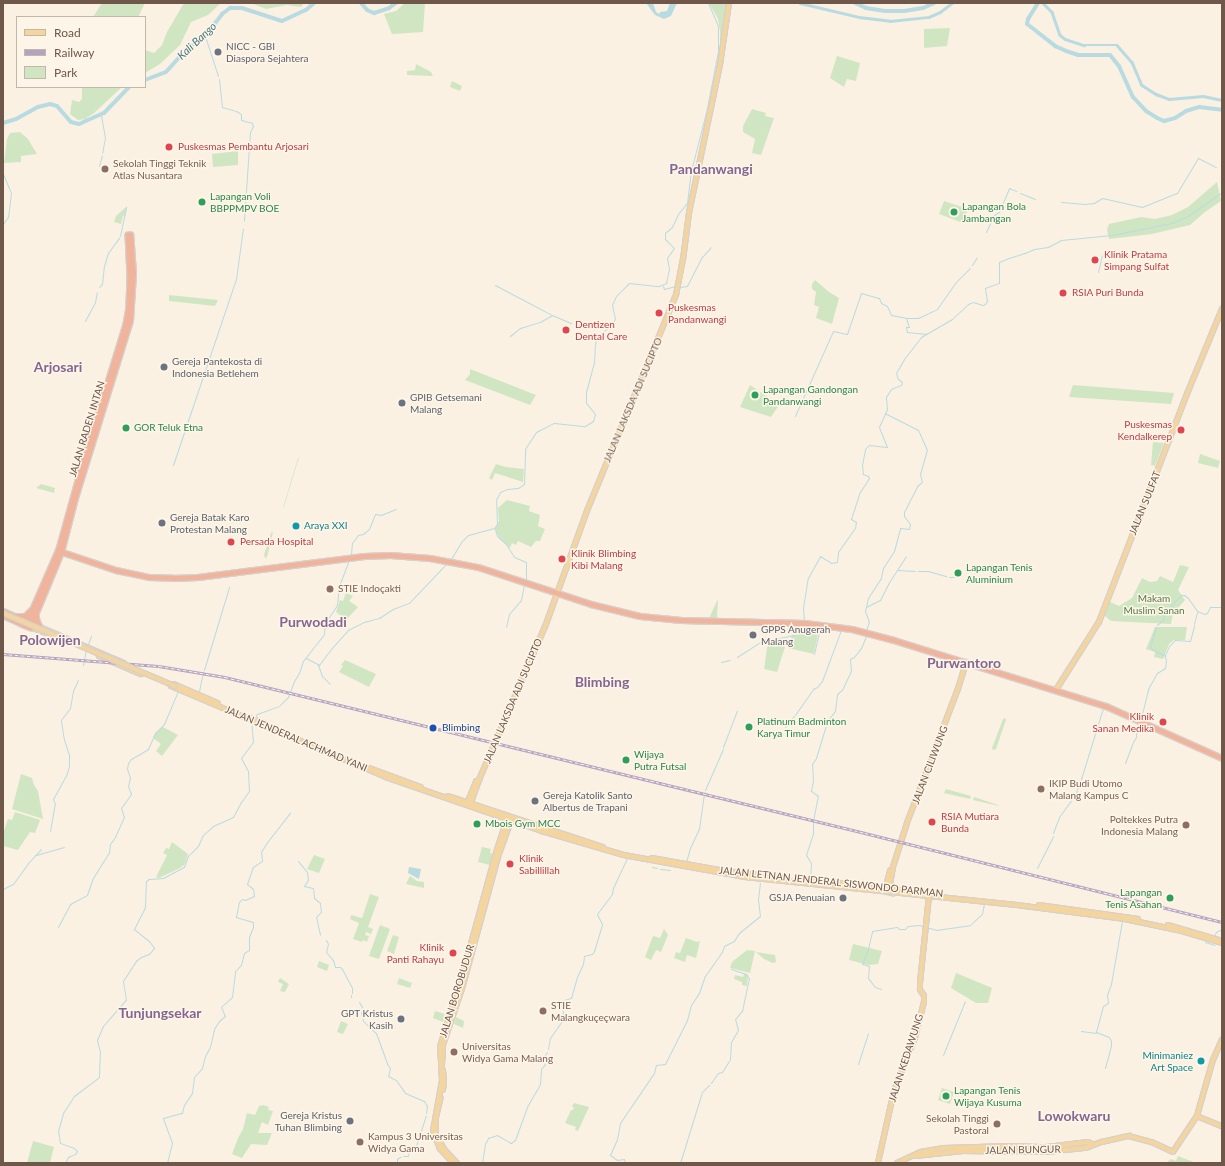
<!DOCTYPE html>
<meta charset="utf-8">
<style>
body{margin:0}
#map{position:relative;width:1225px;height:1166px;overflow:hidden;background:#faf1e2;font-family:Lato,sans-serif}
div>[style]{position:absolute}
.green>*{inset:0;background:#d0e6c2}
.water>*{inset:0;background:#b8dbe2}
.stream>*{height:1px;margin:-0.5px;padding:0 0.5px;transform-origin:0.5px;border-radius:0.5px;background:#b8dbe2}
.canal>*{height:2.5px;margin:-1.25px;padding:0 1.25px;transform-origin:1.25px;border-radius:1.25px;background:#b8dbe2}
.river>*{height:4px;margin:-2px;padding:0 2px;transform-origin:2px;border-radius:2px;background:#b8dbe2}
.roads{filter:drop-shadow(1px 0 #d7d0cc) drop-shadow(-1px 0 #d7d0cc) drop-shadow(0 1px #d7d0cc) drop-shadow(0 -1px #d7d0cc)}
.major>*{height:3.5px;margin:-1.75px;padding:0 1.75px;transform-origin:1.75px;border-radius:1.75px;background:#f4d59e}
.highway>*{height:4.5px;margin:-2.25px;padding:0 2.25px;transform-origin:2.25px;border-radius:2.25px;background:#f0b39c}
.rail>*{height:2.5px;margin-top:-1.25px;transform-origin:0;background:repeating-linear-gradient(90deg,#fdf5e7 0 3px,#b3a2c2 0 6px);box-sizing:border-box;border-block:1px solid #b3a2c2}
.bridges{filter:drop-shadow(1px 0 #d7d0cc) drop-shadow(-1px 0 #d7d0cc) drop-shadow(0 1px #d7d0cc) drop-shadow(0 -1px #d7d0cc)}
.major-bridge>*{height:3.5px;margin:-1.75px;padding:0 1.75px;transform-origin:1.75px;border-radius:1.75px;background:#f4d59e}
.dots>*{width:11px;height:11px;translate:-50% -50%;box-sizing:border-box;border:2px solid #fdf5e7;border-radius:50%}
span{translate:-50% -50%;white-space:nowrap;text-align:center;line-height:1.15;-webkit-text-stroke:3px #fdf5e7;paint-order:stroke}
.worship-label{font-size:10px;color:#5b616d}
.left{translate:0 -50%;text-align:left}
.right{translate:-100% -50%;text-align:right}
.health-label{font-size:10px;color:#be3a42}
.education-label{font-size:10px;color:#785e54}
.leisure-label{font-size:10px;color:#27864d}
.street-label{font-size:10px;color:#6f584a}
.culture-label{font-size:10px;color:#0d838f}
.park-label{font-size:10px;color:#557a46}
.transit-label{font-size:10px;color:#164399}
.water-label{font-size:11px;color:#467781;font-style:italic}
.district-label{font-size:14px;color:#846692;font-weight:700}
.frame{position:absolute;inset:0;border:4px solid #6f584a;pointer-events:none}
.legend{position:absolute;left:16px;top:16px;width:130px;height:72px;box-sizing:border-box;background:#fdf5e7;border:1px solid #c4b6a8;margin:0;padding:5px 7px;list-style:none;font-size:12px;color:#6f584a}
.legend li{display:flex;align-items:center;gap:8px;height:20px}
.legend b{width:20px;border:1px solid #c4b6a8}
</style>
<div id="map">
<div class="green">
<div style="clip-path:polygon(102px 3px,145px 3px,138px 17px,93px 17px)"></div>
<div style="clip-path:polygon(184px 3px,221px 3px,208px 15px,191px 22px,180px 45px,160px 64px,145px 73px,145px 50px,154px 53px,162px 45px,167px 32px)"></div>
<div style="clip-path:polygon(251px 3px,304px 3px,301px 7px,287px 5px,266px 9px)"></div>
<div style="clip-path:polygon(405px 3px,425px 3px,423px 32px,392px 34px,384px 14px,396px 11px)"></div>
<div style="clip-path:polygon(709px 3px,727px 3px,722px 44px,720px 43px,720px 31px,718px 19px)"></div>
<div style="clip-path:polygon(950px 28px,947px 46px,924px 48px,924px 29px)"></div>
<div style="clip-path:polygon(837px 56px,860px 63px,856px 81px,847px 79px,844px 87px,830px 78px)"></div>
<div style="clip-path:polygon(416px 64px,431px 72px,433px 76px,407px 75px,407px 71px,415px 70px)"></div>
<div style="clip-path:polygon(452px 81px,462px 86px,460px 91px,450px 87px)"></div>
<div style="clip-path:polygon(82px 87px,122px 87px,94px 113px,85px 119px,78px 120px,70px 114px,72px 100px,79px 102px,82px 99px)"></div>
<div style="clip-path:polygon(752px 109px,766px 113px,765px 116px,774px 118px,761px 155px,752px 153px,755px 139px,743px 132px,743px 126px)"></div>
<div style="clip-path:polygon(20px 132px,28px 139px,37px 154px,21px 156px,21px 162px,4px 163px,7px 139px,10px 133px)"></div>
<div style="clip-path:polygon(238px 151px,238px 165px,213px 167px,212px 154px)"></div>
<div style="clip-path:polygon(1217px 182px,1221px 201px,1205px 212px,1190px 225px,1152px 234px,1109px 239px,1107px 230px,1109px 224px,1141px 217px,1155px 219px,1172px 215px,1188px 207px)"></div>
<div style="clip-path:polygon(944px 201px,968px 209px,963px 223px,939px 214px)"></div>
<div style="clip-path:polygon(126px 207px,126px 215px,123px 216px,121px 224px,114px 222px,116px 216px)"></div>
<div style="clip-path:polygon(815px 280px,829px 292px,839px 298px,832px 324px,816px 318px,819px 307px,814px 305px,816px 292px,812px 289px,812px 284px)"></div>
<div style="clip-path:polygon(169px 295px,218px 300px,215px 306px,169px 301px)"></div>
<div style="clip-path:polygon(470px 369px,536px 395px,530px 405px,465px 380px,470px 374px)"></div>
<div style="clip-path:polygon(750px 385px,779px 405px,771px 417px,740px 407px)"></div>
<div style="clip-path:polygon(1073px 385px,1174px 393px,1171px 404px,1069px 397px)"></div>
<div style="clip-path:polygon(1153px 442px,1164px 443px,1155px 466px,1151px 465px)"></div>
<div style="clip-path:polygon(1200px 454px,1220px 461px,1218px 468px,1198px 463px)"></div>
<div style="clip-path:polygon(299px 457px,284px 507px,283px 508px,298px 458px)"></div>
<div style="clip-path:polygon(496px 464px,506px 467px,524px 469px,523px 482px,495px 473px,492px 480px,489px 478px)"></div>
<div style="clip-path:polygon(41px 484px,55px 488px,54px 493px,36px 488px)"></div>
<div style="clip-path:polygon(507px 500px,530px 506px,529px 511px,540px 515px,538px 526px,545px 529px,540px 541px,536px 541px,531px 547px,518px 541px,516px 545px,512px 543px,510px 548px,499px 538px,495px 528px,499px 521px,498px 508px)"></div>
<div style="clip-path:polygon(273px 532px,267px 557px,265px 558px,264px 555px,271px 533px)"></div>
<div style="clip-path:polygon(1180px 565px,1189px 567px,1178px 590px,1185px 600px,1173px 614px,1171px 624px,1111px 621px,1104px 615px,1108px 601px,1119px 606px,1132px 598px,1142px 578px,1150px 582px,1157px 581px,1160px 576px,1173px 582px)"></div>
<div style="clip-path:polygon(346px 593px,353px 596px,349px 601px,358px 607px,346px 620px,336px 612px,340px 600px,343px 601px)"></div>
<div style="clip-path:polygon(718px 599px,717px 618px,711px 619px,710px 616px)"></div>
<div style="clip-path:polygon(807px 627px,819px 628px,814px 654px,788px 648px,792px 635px,804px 633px)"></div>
<div style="clip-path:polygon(1155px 627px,1187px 627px,1185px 640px,1174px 640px,1169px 644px,1163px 659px,1154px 657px,1155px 652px,1146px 649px)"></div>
<div style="clip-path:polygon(779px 639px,779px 643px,785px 647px,777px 672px,764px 669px,768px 641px)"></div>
<div style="clip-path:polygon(345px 660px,376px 674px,369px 687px,339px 672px,343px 666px,341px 665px)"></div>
<div style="clip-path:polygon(1005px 718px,1006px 720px,996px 749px,993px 750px,992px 748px,1003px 719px)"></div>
<div style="clip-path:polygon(163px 727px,178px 735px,162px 756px,156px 751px,161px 744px,153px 738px,156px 732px)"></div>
<div style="clip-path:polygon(21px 774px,32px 778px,34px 785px,38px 791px,43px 819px,12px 809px)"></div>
<div style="clip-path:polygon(946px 789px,971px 796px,970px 799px,944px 793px)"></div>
<div style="clip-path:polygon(974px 797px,998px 805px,999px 806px,973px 800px)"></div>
<div style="clip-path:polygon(15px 812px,40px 820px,35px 833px,30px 832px,18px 850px,3px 846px,3px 834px,8px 819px,12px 820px)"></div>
<div style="clip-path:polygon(172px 842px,188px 854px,185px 864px,180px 868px,159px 878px,156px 877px,167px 855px,163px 853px,166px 848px,169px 849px)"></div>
<div style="clip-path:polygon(482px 847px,491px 849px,490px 853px,494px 854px,490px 865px,478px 862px)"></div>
<div style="clip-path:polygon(314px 855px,325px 859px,319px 873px,307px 869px)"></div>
<div style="clip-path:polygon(410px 876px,417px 881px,424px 882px,424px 888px,406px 884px)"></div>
<div style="clip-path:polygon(370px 894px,379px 897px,368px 927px,373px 929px,371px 934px,366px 932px,365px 935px,369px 936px,367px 942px,363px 940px,362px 942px,353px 939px,359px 923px,350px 919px,351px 915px,362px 918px)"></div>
<div style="clip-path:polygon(380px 925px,390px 929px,379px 959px,369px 956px)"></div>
<div style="clip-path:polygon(664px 929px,668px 935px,661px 952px,656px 950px,651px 960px,645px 957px,653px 936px,660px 938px)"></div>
<div style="clip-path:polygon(393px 935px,399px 937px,394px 954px,387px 951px)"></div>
<div style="clip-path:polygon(686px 938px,697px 942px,700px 941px,696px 958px,687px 955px,685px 962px,674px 958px,676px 952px,680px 953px)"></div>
<div style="clip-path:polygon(853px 944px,882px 951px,878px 964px,868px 965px,849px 960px)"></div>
<div style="clip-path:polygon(747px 950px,755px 951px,750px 973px,730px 968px,732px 962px)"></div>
<div style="clip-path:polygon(756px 952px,775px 955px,776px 962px,773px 963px,764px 959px)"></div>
<div style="clip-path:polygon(319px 961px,329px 965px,327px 971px,317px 967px)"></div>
<div style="clip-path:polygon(956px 973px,992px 988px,988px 1003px,976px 1003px,951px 988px)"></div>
<div style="clip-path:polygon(744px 974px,748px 975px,747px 986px,742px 985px,742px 982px,734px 979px,735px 975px,743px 977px)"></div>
<div style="clip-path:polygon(280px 978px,289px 984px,285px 992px,280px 991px,283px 984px,278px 982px)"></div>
<div style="clip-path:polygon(399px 978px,412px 983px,410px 988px,397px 984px)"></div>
<div style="clip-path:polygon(435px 1011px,445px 1014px,443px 1022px,433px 1018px)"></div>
<div style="clip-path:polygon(456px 1017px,464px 1021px,463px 1028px,454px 1024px)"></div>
<div style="clip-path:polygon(341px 1021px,348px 1024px,343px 1034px,337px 1032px)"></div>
<div style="clip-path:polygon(942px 1088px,954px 1092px,950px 1104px,938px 1100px)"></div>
<div style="clip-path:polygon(574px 1103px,589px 1107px,578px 1131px,575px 1130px,576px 1127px,565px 1123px,571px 1110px,573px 1110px,574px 1108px,572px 1106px)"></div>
<div style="clip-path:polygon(263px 1105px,269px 1107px,268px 1110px,273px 1111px,268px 1125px,262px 1122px,258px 1133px,272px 1133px,267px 1145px,251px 1144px,242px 1158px,232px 1154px,238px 1138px,243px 1129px,247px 1113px,255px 1115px,259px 1106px)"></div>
<div style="clip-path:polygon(33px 1141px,54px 1147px,50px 1163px,27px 1163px)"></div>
<div style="clip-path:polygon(1178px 1156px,1196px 1163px,1166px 1163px,1171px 1159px,1176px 1161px)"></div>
</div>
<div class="water">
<div style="clip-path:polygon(646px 3px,653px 3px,656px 12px,659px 14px,660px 12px,667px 11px,670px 3px,677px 3px,671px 16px,664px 19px,655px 15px)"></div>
<div style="clip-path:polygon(409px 867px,421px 869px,419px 879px,408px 873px)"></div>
</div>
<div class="stream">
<div style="left:205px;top:36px;width:42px;rotate:72deg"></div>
<div style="left:219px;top:79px;width:28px;rotate:84deg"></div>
<div style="left:222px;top:107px;width:15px;rotate:16deg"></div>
<div style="left:236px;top:111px;width:6px;rotate:31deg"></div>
<div style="left:241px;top:114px;width:6px;rotate:90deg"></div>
<div style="left:241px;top:120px;width:11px;rotate:15deg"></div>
<div style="left:252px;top:123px;width:3px;rotate:72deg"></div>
<div style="left:253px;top:126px;width:7px;rotate:117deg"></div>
<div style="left:250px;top:132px;width:89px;rotate:93.9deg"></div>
<div style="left:101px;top:115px;width:23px;rotate:80deg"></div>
<div style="left:105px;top:138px;width:15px;rotate:101deg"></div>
<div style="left:99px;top:166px;width:11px;rotate:-75deg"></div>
<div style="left:3px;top:174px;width:21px;rotate:67deg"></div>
<div style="left:11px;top:193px;width:24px;rotate:97deg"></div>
<div style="left:8px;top:217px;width:9px;rotate:126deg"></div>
<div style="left:1020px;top:193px;width:16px;rotate:22deg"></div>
<div style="left:1061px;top:202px;width:24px;rotate:5deg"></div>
<div style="left:1085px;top:204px;width:9px;rotate:-6deg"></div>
<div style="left:1094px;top:203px;width:9px;rotate:-32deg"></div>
<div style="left:1102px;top:198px;width:41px;rotate:12.7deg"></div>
<div style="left:1142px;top:207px;width:38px;rotate:-22deg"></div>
<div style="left:1177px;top:193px;width:41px;rotate:-59deg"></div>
<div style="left:1198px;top:158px;width:20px;rotate:27deg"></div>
<div style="left:986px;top:232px;width:19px;rotate:-65deg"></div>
<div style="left:994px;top:215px;width:6px;rotate:-31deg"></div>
<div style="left:999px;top:212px;width:26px;rotate:-67deg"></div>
<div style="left:1009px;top:188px;width:8px;rotate:23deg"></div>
<div style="left:120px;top:236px;width:30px;rotate:-78deg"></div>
<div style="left:972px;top:265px;width:9px;rotate:-58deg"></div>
<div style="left:1098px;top:272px;width:17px;rotate:-77deg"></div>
<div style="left:495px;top:285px;width:64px;rotate:27.8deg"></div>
<div style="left:552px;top:315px;width:21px;rotate:23deg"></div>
<div style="left:663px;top:286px;width:3px;rotate:72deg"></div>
<div style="left:664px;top:289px;width:12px;rotate:-14deg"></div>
<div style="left:99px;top:287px;width:4px;rotate:-45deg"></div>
<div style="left:102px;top:284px;width:18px;rotate:-84deg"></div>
<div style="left:104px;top:266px;width:14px;rotate:-73deg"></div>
<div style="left:108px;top:253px;width:19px;rotate:-54deg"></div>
<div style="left:680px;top:287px;width:7px;rotate:-8deg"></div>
<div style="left:687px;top:286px;width:33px;rotate:-63deg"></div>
<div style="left:702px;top:257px;width:13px;rotate:-48deg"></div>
<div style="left:907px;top:318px;width:11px"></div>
<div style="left:918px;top:318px;width:21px;rotate:-25deg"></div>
<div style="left:937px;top:309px;width:32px;rotate:-55deg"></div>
<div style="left:955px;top:283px;width:21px;rotate:-45deg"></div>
<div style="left:85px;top:321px;width:21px;rotate:-62deg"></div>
<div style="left:95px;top:302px;width:10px;rotate:-79deg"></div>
<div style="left:510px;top:336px;width:13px;rotate:-39deg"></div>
<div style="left:520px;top:328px;width:21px;rotate:-17deg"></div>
<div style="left:540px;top:322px;width:14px;rotate:-30deg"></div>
<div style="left:795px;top:416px;width:93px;rotate:-65.9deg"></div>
<div style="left:833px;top:331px;width:14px;rotate:12deg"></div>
<div style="left:847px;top:334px;width:43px;rotate:-71.1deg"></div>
<div style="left:861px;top:293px;width:19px;rotate:16deg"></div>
<div style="left:879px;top:298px;width:5px;rotate:68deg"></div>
<div style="left:881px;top:303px;width:7px;rotate:27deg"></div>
<div style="left:887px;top:306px;width:10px;rotate:66deg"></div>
<div style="left:891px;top:315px;width:15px;rotate:11deg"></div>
<div style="left:906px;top:318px;width:9px;rotate:72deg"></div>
<div style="left:909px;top:327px;width:3px;rotate:180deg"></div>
<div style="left:906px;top:327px;width:5px;rotate:79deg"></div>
<div style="left:907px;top:332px;width:20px;rotate:6deg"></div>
<div style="left:173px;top:465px;width:196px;rotate:-71.3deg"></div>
<div style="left:236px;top:279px;width:51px;rotate:-82.2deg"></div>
<div style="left:495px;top:529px;width:7px;rotate:74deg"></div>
<div style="left:497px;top:536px;width:12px;rotate:42deg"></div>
<div style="left:506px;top:544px;width:15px;rotate:58deg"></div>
<div style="left:514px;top:557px;width:13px;rotate:23deg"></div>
<div style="left:526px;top:562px;width:18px;rotate:90deg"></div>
<div style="left:351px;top:554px;width:11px;rotate:-85deg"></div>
<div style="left:352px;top:543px;width:10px;rotate:-53deg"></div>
<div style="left:358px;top:535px;width:5px;rotate:-11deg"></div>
<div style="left:363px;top:534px;width:8px;rotate:-40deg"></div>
<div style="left:369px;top:529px;width:16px;rotate:-68deg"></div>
<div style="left:375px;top:514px;width:6px;rotate:9deg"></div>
<div style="left:381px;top:515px;width:16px;rotate:-22deg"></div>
<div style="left:451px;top:559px;width:21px;rotate:-59deg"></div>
<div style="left:462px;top:541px;width:8px;rotate:-45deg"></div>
<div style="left:468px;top:535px;width:27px;rotate:-15deg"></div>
<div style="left:494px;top:528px;width:5px;rotate:-53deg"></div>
<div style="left:497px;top:524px;width:24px;rotate:-92deg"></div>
<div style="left:496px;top:500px;width:9px;rotate:-63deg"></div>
<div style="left:500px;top:492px;width:8px;rotate:-23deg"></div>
<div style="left:507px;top:489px;width:11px;rotate:-5deg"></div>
<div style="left:518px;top:488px;width:7px;rotate:-34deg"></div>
<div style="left:524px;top:484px;width:35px;rotate:-88deg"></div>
<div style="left:525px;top:449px;width:20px;rotate:-57deg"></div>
<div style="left:536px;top:432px;width:20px;rotate:-27deg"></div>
<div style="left:554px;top:423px;width:31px;rotate:6deg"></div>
<div style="left:585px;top:426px;width:9px;rotate:-32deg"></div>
<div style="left:593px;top:421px;width:7px;rotate:-74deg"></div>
<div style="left:595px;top:414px;width:14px;rotate:-129deg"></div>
<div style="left:586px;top:403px;width:11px;rotate:-90deg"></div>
<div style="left:586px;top:392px;width:30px;rotate:-75deg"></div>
<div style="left:594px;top:363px;width:19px;rotate:-87deg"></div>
<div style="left:595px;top:344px;width:7px;rotate:-74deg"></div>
<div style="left:597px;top:337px;width:20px;rotate:-41deg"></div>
<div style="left:612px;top:324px;width:6px;rotate:-59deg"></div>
<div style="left:615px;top:319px;width:14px;rotate:-102deg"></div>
<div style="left:612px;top:305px;width:10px;rotate:-66deg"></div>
<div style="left:616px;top:296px;width:18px;rotate:-45deg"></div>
<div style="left:629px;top:283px;width:30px;rotate:6deg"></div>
<div style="left:659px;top:286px;width:8px;rotate:-23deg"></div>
<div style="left:666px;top:283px;width:14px;rotate:-78deg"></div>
<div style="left:669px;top:269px;width:11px;rotate:-100deg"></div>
<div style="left:667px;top:258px;width:12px;rotate:-55deg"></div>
<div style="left:674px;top:248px;width:13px;rotate:-135deg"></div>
<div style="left:665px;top:239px;width:6px;rotate:-90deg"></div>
<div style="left:665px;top:233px;width:9px;rotate:-41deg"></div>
<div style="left:672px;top:227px;width:14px;rotate:-65deg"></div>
<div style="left:678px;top:214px;width:14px;rotate:-51deg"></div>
<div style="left:687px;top:203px;width:32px;rotate:-83deg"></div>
<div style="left:691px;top:171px;width:65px;rotate:-75.7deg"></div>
<div style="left:707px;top:108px;width:58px;rotate:-79.1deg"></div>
<div style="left:718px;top:51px;width:25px;rotate:-90deg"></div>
<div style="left:718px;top:26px;width:25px;rotate:-113deg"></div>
<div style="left:273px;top:565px;width:14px;rotate:-8deg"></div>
<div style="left:230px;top:570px;width:22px;rotate:-5deg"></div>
<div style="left:897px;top:570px;width:18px;rotate:3deg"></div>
<div style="left:918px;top:571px;width:10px"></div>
<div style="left:928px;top:571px;width:19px;rotate:16deg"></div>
<div style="left:949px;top:577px;width:8px"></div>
<div style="left:866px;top:607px;width:16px;rotate:-27deg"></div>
<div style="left:880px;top:600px;width:18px;rotate:-63deg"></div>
<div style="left:888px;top:584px;width:33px;rotate:-57deg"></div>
<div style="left:804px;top:620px;width:12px;rotate:-95deg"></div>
<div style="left:803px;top:608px;width:30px;rotate:-81deg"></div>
<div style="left:808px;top:578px;width:25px;rotate:-61deg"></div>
<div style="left:820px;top:556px;width:13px;rotate:32deg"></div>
<div style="left:831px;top:563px;width:6px;rotate:-9deg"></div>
<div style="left:837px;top:562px;width:10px;rotate:-84deg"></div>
<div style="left:838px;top:552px;width:29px;rotate:-55deg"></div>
<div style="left:855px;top:528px;width:6px;rotate:-81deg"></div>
<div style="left:856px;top:522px;width:6px;rotate:-149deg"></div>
<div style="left:851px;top:519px;width:28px;rotate:-72deg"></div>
<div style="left:860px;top:492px;width:17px;rotate:-57deg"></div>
<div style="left:869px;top:478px;width:2px;rotate:-117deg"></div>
<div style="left:868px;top:476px;width:5px;rotate:-158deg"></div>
<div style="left:863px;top:474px;width:9px;rotate:-96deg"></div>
<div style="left:862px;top:465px;width:16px;rotate:-79deg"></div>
<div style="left:865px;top:449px;width:6px;rotate:-45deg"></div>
<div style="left:869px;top:445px;width:18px;rotate:6deg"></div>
<div style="left:887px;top:447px;width:22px;rotate:-112deg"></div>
<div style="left:879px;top:427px;width:20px;rotate:-66deg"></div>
<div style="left:887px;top:409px;width:12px;rotate:-95deg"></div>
<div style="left:886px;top:397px;width:9px;rotate:-58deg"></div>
<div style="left:891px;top:389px;width:11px;rotate:-22deg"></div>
<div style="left:901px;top:385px;width:3px;rotate:-72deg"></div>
<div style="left:902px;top:382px;width:5px;rotate:-143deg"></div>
<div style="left:898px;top:379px;width:6px;rotate:-108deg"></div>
<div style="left:896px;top:373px;width:16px;rotate:-60deg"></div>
<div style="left:904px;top:359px;width:28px;rotate:-52deg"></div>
<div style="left:921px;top:337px;width:36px;rotate:-30deg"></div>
<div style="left:952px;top:319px;width:22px;rotate:-43deg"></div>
<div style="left:968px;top:304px;width:5px;rotate:-22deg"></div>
<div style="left:973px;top:302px;width:10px;rotate:17deg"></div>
<div style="left:983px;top:305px;width:2px;rotate:-27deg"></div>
<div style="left:985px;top:304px;width:4px;rotate:-56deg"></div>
<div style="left:987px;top:301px;width:13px;rotate:-99deg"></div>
<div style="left:985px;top:288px;width:15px;rotate:-20deg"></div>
<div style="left:999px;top:283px;width:21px;rotate:-90deg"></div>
<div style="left:999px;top:262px;width:8px;rotate:-23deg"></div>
<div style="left:1006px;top:259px;width:20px;rotate:-18deg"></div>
<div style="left:1025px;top:253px;width:10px;rotate:-24deg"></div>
<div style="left:1034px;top:249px;width:14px;rotate:-8deg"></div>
<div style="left:1048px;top:247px;width:15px;rotate:-28deg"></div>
<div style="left:1061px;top:240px;width:51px;rotate:-5.6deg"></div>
<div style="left:1112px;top:235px;width:61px;rotate:-11.3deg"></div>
<div style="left:1172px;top:223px;width:17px;rotate:-24deg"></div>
<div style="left:1188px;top:216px;width:42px;rotate:-35.2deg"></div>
<div style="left:1194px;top:624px;width:12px;rotate:-76deg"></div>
<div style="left:1157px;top:625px;width:8px;rotate:-40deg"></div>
<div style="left:1163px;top:620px;width:9px;rotate:-72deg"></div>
<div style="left:1166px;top:611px;width:22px;rotate:-47deg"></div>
<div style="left:1181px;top:595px;width:3px"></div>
<div style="left:1184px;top:595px;width:5px;rotate:37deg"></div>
<div style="left:1188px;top:598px;width:16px;rotate:55deg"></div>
<div style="left:1197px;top:611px;width:8px;rotate:23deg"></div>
<div style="left:1204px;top:614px;width:3px;rotate:-18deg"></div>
<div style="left:1207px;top:613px;width:7px;rotate:-63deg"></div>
<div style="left:1210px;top:607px;width:12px"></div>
<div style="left:506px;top:627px;width:13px;rotate:-77deg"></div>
<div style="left:509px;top:614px;width:18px;rotate:-49deg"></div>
<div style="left:521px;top:600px;width:15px;rotate:-79deg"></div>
<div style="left:866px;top:631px;width:9px;rotate:-72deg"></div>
<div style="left:869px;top:622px;width:12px;rotate:-110deg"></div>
<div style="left:865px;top:611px;width:13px;rotate:-77deg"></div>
<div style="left:868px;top:598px;width:24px;rotate:-57deg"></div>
<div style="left:881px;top:578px;width:10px;rotate:-79deg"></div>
<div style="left:883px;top:568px;width:20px;rotate:-57deg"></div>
<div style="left:894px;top:551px;width:24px;rotate:-75deg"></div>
<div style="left:900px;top:528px;width:9px;rotate:6deg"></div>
<div style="left:909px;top:529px;width:5px;rotate:-79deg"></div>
<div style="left:910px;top:524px;width:10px;rotate:-127deg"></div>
<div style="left:904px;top:516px;width:4px;rotate:-90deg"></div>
<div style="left:904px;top:512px;width:29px;rotate:-63deg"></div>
<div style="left:917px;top:486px;width:6px;rotate:-39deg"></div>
<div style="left:922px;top:482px;width:8px;rotate:-104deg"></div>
<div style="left:920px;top:474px;width:25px;rotate:-74deg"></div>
<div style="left:927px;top:450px;width:22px;rotate:-114deg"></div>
<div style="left:918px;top:430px;width:37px;rotate:-153deg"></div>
<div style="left:860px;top:633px;width:7px;rotate:27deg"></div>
<div style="left:87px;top:647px;width:12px;rotate:-70deg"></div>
<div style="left:814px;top:654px;width:28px;rotate:-77deg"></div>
<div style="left:1165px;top:655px;width:10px;rotate:-66deg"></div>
<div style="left:1169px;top:646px;width:8px;rotate:-45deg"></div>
<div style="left:1175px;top:640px;width:15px;rotate:4deg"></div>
<div style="left:1190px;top:641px;width:16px;rotate:-75deg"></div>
<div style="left:737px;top:657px;width:27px;rotate:-33deg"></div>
<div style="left:760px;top:642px;width:44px;rotate:-11.8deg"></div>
<div style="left:803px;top:633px;width:7px;rotate:-63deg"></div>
<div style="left:306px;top:658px;width:15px;rotate:28deg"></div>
<div style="left:319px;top:665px;width:20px;rotate:-53deg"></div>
<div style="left:331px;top:649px;width:25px;rotate:-48deg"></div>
<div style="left:348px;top:630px;width:18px;rotate:-27deg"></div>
<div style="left:364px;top:622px;width:16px;rotate:-15deg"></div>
<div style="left:379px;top:618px;width:17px;rotate:-33deg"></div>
<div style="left:393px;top:609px;width:17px;rotate:-21deg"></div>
<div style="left:409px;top:603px;width:55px;rotate:-46.5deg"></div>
<div style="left:721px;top:662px;width:9px;rotate:-13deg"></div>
<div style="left:83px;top:665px;width:15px;rotate:-79deg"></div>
<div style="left:318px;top:665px;width:12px;rotate:70deg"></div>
<div style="left:322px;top:676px;width:11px;rotate:45deg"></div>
<div style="left:204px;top:670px;width:87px;rotate:-73.2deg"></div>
<div style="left:199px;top:691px;width:19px;rotate:-78deg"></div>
<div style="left:795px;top:715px;width:32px;rotate:-55deg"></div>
<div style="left:813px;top:689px;width:4px;rotate:-27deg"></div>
<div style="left:817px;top:687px;width:8px;rotate:-50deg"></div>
<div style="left:822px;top:681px;width:54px;rotate:-69.6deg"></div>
<div style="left:253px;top:718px;width:6px;rotate:-45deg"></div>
<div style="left:257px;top:714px;width:23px;rotate:-20deg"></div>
<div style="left:279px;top:706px;width:13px;rotate:-45deg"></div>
<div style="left:288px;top:697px;width:17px;rotate:-69deg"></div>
<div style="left:294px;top:681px;width:9px;rotate:-58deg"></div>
<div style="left:299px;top:673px;width:13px;rotate:-72deg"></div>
<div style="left:303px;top:661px;width:34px;rotate:-52deg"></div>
<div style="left:324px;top:634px;width:11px;rotate:-85deg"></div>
<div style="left:325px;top:623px;width:22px;rotate:-56deg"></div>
<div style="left:337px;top:605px;width:19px;rotate:-84deg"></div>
<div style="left:339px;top:586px;width:28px;rotate:-69deg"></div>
<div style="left:1141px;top:718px;width:30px;rotate:-76deg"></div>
<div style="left:1148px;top:689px;width:18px;rotate:-61deg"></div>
<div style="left:1157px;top:673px;width:9px;rotate:-32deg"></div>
<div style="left:1165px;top:668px;width:7px;rotate:-82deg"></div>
<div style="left:1166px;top:661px;width:5px;rotate:-101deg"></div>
<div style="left:1165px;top:656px;width:15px;rotate:-152deg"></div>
<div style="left:1152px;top:649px;width:4px;rotate:-124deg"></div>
<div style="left:1150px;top:646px;width:20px;rotate:-72deg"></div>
<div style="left:785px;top:727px;width:14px;rotate:-51deg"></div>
<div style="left:723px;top:747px;width:39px;rotate:-69deg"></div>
<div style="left:1125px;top:763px;width:22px;rotate:-69deg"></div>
<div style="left:1133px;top:742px;width:6px;rotate:-59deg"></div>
<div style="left:1136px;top:737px;width:3px;rotate:-90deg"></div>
<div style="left:1136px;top:734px;width:10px;rotate:-73deg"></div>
<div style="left:705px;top:790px;width:45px;rotate:-66.3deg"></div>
<div style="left:704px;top:793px;width:1px;rotate:-45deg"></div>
<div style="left:50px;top:831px;width:27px;rotate:-80deg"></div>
<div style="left:55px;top:804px;width:5px;rotate:-112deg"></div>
<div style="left:53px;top:799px;width:26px;rotate:-61deg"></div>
<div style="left:66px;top:776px;width:10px;rotate:-73deg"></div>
<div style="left:69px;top:766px;width:11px;rotate:-90deg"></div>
<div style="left:69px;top:755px;width:16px;rotate:-108deg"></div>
<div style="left:64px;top:740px;width:20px;rotate:-99deg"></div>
<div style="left:61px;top:720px;width:15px;rotate:-53deg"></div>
<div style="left:70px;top:708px;width:17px;rotate:-80deg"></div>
<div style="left:73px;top:691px;width:12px;rotate:-66deg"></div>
<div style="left:1053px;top:833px;width:17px;rotate:-69deg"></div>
<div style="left:1059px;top:817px;width:27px;rotate:-54deg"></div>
<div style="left:1075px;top:795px;width:17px;rotate:-69deg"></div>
<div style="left:1081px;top:779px;width:74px;rotate:-72.8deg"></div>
<div style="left:36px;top:855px;width:29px;rotate:-16deg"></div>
<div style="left:298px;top:861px;width:14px;rotate:51deg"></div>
<div style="left:307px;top:872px;width:8px;rotate:83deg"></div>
<div style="left:308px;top:880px;width:7px;rotate:124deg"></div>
<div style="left:304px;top:886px;width:9px;rotate:13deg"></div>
<div style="left:313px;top:888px;width:10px;rotate:84deg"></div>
<div style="left:314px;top:898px;width:8px;rotate:40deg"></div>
<div style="left:320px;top:903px;width:9px;rotate:84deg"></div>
<div style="left:321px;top:912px;width:7px;rotate:135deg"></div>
<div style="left:316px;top:917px;width:18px;rotate:77deg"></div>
<div style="left:686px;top:862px;width:15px;rotate:-74deg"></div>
<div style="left:690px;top:848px;width:21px;rotate:-65deg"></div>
<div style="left:699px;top:829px;width:34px;rotate:-82deg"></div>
<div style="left:652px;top:867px;width:5px;rotate:11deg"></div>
<div style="left:1037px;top:868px;width:36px;rotate:-63deg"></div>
<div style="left:660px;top:869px;width:10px;rotate:6deg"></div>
<div style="left:810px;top:878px;width:15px;rotate:-86deg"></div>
<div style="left:811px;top:863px;width:9px;rotate:-122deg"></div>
<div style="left:806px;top:855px;width:22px;rotate:-72deg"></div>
<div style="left:813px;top:834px;width:13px;rotate:-90deg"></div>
<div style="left:813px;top:821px;width:25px;rotate:-79deg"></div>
<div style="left:818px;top:796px;width:9px;rotate:-144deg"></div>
<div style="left:811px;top:791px;width:10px;rotate:-79deg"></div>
<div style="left:813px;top:781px;width:17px;rotate:-93deg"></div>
<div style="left:812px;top:764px;width:7px;rotate:-56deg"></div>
<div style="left:816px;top:758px;width:39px;rotate:-73deg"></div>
<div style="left:827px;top:721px;width:13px;rotate:-51deg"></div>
<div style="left:835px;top:711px;width:17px;rotate:-83deg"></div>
<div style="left:837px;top:694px;width:6px;rotate:-39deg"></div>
<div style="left:842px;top:690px;width:21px;rotate:-65deg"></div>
<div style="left:851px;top:671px;width:12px;rotate:-95deg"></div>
<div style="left:850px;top:659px;width:4px;rotate:-27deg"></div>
<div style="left:854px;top:657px;width:11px;rotate:-52deg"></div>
<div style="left:861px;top:648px;width:15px;rotate:-67deg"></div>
<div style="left:3px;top:889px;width:11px;rotate:-27deg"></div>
<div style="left:13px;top:884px;width:26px;rotate:-54deg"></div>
<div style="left:28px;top:863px;width:19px;rotate:-47deg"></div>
<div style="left:885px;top:894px;width:9px;rotate:13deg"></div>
<div style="left:58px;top:927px;width:26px;rotate:-62deg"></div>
<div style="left:70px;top:904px;width:19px;rotate:-28deg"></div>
<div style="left:87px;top:895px;width:18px;rotate:-71deg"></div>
<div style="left:93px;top:878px;width:31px;rotate:-58deg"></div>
<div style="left:109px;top:852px;width:8px;rotate:-83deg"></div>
<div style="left:110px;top:844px;width:9px;rotate:-54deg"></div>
<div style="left:115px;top:837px;width:22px;rotate:-66deg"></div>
<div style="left:124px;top:817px;width:9px;rotate:-108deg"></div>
<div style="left:121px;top:808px;width:17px;rotate:-54deg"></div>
<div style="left:131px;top:794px;width:9px;rotate:-111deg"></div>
<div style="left:128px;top:786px;width:8px;rotate:-76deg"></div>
<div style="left:130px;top:778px;width:9px;rotate:-108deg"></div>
<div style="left:127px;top:769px;width:6px;rotate:-81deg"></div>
<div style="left:128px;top:763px;width:5px;rotate:-53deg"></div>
<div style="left:131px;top:759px;width:20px;rotate:-30deg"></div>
<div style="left:148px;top:749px;width:17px;rotate:-66deg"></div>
<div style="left:155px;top:733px;width:13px;rotate:-45deg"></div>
<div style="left:164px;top:724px;width:36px;rotate:-67deg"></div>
<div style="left:1214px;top:936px;width:4px;rotate:-63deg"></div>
<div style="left:1216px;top:932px;width:7px;rotate:-27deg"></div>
<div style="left:326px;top:940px;width:4px;rotate:63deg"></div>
<div style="left:328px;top:944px;width:8px;rotate:104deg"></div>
<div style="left:326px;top:952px;width:11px;rotate:49deg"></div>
<div style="left:333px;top:960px;width:7px;rotate:74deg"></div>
<div style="left:335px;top:967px;width:5px"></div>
<div style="left:340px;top:967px;width:3px;rotate:45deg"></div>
<div style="left:342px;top:969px;width:21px;rotate:62deg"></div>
<div style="left:352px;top:988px;width:5px;rotate:90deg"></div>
<div style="left:1205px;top:942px;width:10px;rotate:17deg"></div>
<div style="left:881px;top:989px;width:6px;rotate:-162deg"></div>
<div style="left:875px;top:987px;width:11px;rotate:-128deg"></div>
<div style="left:868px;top:978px;width:12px;rotate:-85deg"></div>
<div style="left:869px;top:966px;width:7px;rotate:-164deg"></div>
<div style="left:862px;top:964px;width:16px;rotate:-68deg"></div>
<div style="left:868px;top:949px;width:18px;rotate:-77deg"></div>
<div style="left:872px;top:931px;width:25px;rotate:-9deg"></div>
<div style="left:897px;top:927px;width:3px;rotate:45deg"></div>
<div style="left:899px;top:929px;width:6px"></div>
<div style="left:905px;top:929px;width:4px;rotate:-45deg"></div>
<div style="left:908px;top:926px;width:11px;rotate:-5deg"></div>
<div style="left:919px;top:925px;width:18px;rotate:16deg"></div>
<div style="left:936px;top:930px;width:34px;rotate:-8deg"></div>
<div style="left:970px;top:925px;width:16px;rotate:-43deg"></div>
<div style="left:982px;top:914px;width:10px;rotate:-79deg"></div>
<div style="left:351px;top:995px;width:2px;rotate:90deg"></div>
<div style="left:359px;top:1002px;width:6px;rotate:59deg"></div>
<div style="left:362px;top:1007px;width:5px;rotate:101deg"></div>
<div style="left:361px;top:1012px;width:9px;rotate:77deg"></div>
<div style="left:363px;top:1021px;width:18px;rotate:43deg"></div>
<div style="left:376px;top:1033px;width:33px;rotate:70deg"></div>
<div style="left:387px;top:1064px;width:5px;rotate:53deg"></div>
<div style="left:390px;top:1068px;width:8px;rotate:104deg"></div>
<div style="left:388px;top:1076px;width:9px;rotate:27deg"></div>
<div style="left:396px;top:1080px;width:16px;rotate:55deg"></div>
<div style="left:405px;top:1093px;width:21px;rotate:23deg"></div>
<div style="left:424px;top:1101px;width:6px;rotate:59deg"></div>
<div style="left:427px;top:1106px;width:7px;rotate:98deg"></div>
<div style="left:1081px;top:1031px;width:15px;rotate:8deg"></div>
<div style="left:548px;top:1049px;width:11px;rotate:-80deg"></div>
<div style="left:550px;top:1038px;width:21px;rotate:-55deg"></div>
<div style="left:562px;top:1021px;width:10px;rotate:-84deg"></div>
<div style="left:563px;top:1011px;width:6px;rotate:-121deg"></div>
<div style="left:560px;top:1006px;width:5px;rotate:-79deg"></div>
<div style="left:561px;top:1001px;width:10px;rotate:-17deg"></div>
<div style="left:571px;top:998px;width:22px;rotate:-74deg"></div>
<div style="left:577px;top:977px;width:14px;rotate:-65deg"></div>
<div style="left:583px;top:964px;width:8px;rotate:-83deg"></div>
<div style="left:584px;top:956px;width:8px;rotate:-14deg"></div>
<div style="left:592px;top:954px;width:4px;rotate:-56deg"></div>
<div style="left:594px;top:951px;width:28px;rotate:-73deg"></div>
<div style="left:602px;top:924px;width:11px;rotate:-117deg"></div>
<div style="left:597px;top:914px;width:25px;rotate:-53deg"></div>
<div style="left:612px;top:894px;width:6px;rotate:-81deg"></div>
<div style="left:613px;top:888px;width:33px;rotate:-65deg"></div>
<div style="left:943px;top:1055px;width:58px;rotate:-67.8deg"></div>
<div style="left:730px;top:1060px;width:18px;rotate:-87deg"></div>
<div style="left:731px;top:1042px;width:14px;rotate:-60deg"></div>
<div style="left:738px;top:1030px;width:11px;rotate:-105deg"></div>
<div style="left:735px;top:1019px;width:11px;rotate:-49deg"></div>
<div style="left:742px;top:1011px;width:33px;rotate:-78deg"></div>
<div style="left:749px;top:979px;width:6px;rotate:-121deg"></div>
<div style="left:746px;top:974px;width:16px;rotate:-162deg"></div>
<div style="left:858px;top:1064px;width:32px;rotate:-72deg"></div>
<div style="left:1105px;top:1068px;width:24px;rotate:-75deg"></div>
<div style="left:1111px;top:1045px;width:4px;rotate:-90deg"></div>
<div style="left:1111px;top:1041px;width:4px;rotate:-117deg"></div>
<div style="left:1109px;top:1037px;width:14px;rotate:-159deg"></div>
<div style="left:1096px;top:1032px;width:27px;rotate:-75deg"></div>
<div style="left:1103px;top:1006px;width:6px;rotate:-31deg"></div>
<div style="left:1108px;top:1003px;width:8px;rotate:-97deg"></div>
<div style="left:1107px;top:995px;width:12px;rotate:-70deg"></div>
<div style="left:1111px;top:984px;width:64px;rotate:-80.1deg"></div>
<div style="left:711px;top:1083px;width:12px;rotate:-55deg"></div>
<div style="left:718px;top:1073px;width:4px;rotate:-14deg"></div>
<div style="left:722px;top:1072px;width:13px;rotate:-58deg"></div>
<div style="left:403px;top:1156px;width:5px"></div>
<div style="left:408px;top:1156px;width:4px;rotate:-76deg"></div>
<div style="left:409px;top:1152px;width:7px;rotate:-27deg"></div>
<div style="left:415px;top:1149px;width:35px;rotate:-72deg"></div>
<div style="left:65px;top:1163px;width:7px;rotate:-63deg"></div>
<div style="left:68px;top:1157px;width:8px;rotate:-23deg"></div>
<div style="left:75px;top:1154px;width:4px;rotate:-56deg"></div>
<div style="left:77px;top:1151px;width:4px;rotate:-135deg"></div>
<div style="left:74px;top:1148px;width:15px;rotate:-160deg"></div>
<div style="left:60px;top:1143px;width:12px;rotate:-99deg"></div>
<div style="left:58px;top:1131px;width:19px;rotate:-74deg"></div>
<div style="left:63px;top:1113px;width:20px;rotate:-57deg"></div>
<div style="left:74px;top:1096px;width:31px;rotate:-37deg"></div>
<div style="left:99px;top:1077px;width:25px;rotate:-88deg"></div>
<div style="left:100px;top:1052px;width:12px;rotate:-104deg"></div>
<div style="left:97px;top:1040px;width:15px;rotate:-67deg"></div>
<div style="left:103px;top:1026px;width:35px;rotate:-49deg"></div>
<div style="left:126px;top:1000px;width:19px;rotate:-99deg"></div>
<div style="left:123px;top:981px;width:24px;rotate:-57deg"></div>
<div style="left:136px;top:961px;width:6px;rotate:-39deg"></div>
<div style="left:141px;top:957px;width:9px;rotate:-21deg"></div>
<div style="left:149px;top:954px;width:8px;rotate:-50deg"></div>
<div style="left:154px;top:948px;width:7px;rotate:-124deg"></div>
<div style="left:150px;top:942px;width:21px;rotate:-141deg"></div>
<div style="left:134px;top:929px;width:25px;rotate:-63deg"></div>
<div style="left:145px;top:907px;width:26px;rotate:-88deg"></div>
<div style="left:146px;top:881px;width:4px;rotate:-34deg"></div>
<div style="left:149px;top:879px;width:14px;rotate:-4deg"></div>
<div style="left:163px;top:878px;width:24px;rotate:-28deg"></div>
<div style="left:184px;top:867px;width:12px;rotate:-70deg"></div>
<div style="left:188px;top:856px;width:14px;rotate:-45deg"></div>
<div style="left:198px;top:846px;width:12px;rotate:-66deg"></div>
<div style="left:203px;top:835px;width:13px;rotate:-42deg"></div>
<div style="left:213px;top:826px;width:22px;rotate:-24deg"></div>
<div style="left:233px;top:817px;width:17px;rotate:-62deg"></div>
<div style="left:241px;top:802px;width:14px;rotate:-54deg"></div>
<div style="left:249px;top:791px;width:20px;rotate:-93deg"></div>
<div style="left:248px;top:771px;width:15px;rotate:-118deg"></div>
<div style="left:241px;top:758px;width:20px;rotate:-53deg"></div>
<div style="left:253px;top:742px;width:21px;rotate:-95deg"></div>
<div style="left:167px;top:1163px;width:21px;rotate:-76deg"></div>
<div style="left:172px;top:1143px;width:27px;rotate:-110deg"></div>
<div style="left:163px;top:1118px;width:20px;rotate:-15deg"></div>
<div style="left:182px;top:1113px;width:8px;rotate:-76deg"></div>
<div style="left:184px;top:1105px;width:14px;rotate:-56deg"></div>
<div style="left:192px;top:1093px;width:16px;rotate:-83deg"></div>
<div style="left:194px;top:1077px;width:12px;rotate:-48deg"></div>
<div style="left:202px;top:1068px;width:12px;rotate:-76deg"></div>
<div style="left:205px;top:1056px;width:10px;rotate:-61deg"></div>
<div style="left:210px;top:1047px;width:18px;rotate:-77deg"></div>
<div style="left:214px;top:1029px;width:9px;rotate:-58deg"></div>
<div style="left:219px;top:1021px;width:8px;rotate:-40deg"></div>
<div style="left:225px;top:1016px;width:10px;rotate:-114deg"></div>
<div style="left:221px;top:1007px;width:15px;rotate:-42deg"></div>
<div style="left:232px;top:997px;width:26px;rotate:-83deg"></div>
<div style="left:235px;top:971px;width:8px;rotate:-45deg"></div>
<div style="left:241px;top:965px;width:12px;rotate:-76deg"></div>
<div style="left:244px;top:953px;width:6px;rotate:-31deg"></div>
<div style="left:249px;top:950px;width:13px;rotate:-90deg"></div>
<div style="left:249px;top:937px;width:11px;rotate:-68deg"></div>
<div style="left:253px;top:927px;width:5px;rotate:-90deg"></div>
<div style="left:253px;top:922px;width:18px;rotate:-164deg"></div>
<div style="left:236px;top:917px;width:15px;rotate:-79deg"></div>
<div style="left:239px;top:902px;width:4px;rotate:-45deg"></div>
<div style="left:242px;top:899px;width:3px;rotate:18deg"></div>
<div style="left:245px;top:900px;width:10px;rotate:-24deg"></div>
<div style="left:254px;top:896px;width:7px;rotate:-98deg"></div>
<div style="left:253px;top:889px;width:8px;rotate:-140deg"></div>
<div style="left:247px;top:884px;width:18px;rotate:-71deg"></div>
<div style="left:253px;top:867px;width:11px;rotate:-34deg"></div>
<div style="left:262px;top:861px;width:9px;rotate:-96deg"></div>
<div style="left:261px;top:852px;width:13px;rotate:-58deg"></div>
<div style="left:268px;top:841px;width:36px;rotate:-52deg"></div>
<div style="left:397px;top:1163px;width:4px;rotate:-90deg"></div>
<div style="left:397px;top:1159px;width:4px;rotate:-34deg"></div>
<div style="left:482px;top:1163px;width:19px;rotate:-81deg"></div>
<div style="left:485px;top:1144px;width:7px;rotate:-63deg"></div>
<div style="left:488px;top:1138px;width:9px;rotate:-18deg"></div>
<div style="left:497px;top:1135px;width:16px;rotate:30deg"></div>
<div style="left:511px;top:1143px;width:5px;rotate:-37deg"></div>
<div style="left:515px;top:1140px;width:37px;rotate:-70deg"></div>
<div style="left:528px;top:1105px;width:24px;rotate:-60deg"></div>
<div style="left:540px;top:1084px;width:15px;rotate:-86deg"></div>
<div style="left:541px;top:1069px;width:6px;rotate:-51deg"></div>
<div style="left:545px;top:1064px;width:6px;rotate:-108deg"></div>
<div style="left:543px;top:1058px;width:7px;rotate:-56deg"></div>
<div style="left:625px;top:1163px;width:4px;rotate:-104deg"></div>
<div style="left:624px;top:1159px;width:7px;rotate:172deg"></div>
<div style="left:617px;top:1160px;width:9px;rotate:-144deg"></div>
<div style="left:610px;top:1155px;width:17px;rotate:-66deg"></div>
<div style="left:617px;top:1139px;width:16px;rotate:-79deg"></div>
<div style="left:620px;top:1123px;width:60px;rotate:-55.8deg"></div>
<div style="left:654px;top:1073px;width:8px;rotate:-76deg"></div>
<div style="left:656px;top:1065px;width:9px;rotate:-6deg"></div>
<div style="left:665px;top:1064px;width:49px;rotate:-63.4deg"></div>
<div style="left:687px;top:1020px;width:16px;rotate:-75deg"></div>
<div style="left:691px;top:1005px;width:14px;rotate:-56deg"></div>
<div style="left:699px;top:993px;width:18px;rotate:-71deg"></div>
<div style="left:705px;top:976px;width:29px;rotate:-55deg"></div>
<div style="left:722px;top:952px;width:6px;rotate:-72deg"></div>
<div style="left:724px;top:946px;width:11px;rotate:-27deg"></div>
<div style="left:734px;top:941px;width:9px;rotate:-58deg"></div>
<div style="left:739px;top:933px;width:27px;rotate:-39deg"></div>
<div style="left:760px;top:916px;width:17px;rotate:-97deg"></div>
<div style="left:758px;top:899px;width:16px;rotate:-83deg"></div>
<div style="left:680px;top:1163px;width:74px;rotate:-72.8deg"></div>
<div style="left:702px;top:1092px;width:10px;rotate:-45deg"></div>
</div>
<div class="canal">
<div style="left:800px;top:3px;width:61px;rotate:13.3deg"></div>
<div style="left:859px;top:17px;width:31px;rotate:7deg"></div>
<div style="left:890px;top:21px;width:39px;rotate:-6deg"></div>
<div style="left:929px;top:17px;width:12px;rotate:-24deg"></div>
<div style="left:940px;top:12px;width:15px;rotate:-37deg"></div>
<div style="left:1043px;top:3px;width:13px;rotate:45deg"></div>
<div style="left:1052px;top:12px;width:24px;rotate:71deg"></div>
<div style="left:1060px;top:35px;width:6px;rotate:39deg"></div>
<div style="left:1065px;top:39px;width:20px;rotate:18deg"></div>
<div style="left:1084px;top:45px;width:33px"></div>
<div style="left:1117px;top:45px;width:23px;rotate:49deg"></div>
<div style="left:1132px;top:62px;width:25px;rotate:67deg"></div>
<div style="left:1142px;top:85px;width:17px;rotate:33deg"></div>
<div style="left:1156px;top:94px;width:14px;rotate:21deg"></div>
<div style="left:1169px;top:99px;width:34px;rotate:-5deg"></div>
<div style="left:1203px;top:96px;width:19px;rotate:12deg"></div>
</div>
<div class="river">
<div style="left:361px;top:3px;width:9px;rotate:49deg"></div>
<div style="left:367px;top:10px;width:8px;rotate:23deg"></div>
<div style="left:374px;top:13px;width:16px;rotate:-18deg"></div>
<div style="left:389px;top:8px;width:9px;rotate:-36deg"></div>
<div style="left:855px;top:3px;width:12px;rotate:24deg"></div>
<div style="left:866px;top:8px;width:19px;rotate:9deg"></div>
<div style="left:885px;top:11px;width:19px"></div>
<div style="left:904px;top:11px;width:19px;rotate:-9deg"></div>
<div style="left:923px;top:8px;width:12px;rotate:-24deg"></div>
<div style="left:1038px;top:3px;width:19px;rotate:122deg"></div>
<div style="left:1028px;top:19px;width:5px;rotate:101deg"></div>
<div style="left:1027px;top:24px;width:5px;rotate:37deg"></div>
<div style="left:1031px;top:27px;width:31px;rotate:38deg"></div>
<div style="left:1055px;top:46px;width:12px;rotate:24deg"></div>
<div style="left:1066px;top:51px;width:13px;rotate:18deg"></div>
<div style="left:1078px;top:55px;width:32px"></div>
<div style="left:1110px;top:55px;width:14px;rotate:51deg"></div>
<div style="left:1119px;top:66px;width:34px;rotate:66deg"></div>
<div style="left:1133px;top:97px;width:19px;rotate:47deg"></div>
<div style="left:1146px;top:111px;width:13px;rotate:32deg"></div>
<div style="left:1157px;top:118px;width:8px;rotate:23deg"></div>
<div style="left:1164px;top:121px;width:11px;rotate:-15deg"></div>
<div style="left:1175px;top:118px;width:13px;rotate:-32deg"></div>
<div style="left:1186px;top:111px;width:14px;rotate:-17deg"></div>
<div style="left:1199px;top:107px;width:23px;rotate:7deg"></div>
<div style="left:145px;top:80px;width:22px;rotate:-21deg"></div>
<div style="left:166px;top:72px;width:31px;rotate:-48deg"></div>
<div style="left:187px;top:49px;width:22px;rotate:-36deg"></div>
<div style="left:205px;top:36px;width:28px;rotate:-52deg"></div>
<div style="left:222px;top:14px;width:10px;rotate:-37deg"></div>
<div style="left:230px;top:8px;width:12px"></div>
<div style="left:242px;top:8px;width:42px;rotate:18deg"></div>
<div style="left:282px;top:21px;width:26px;rotate:-25deg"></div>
<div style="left:306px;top:10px;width:11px;rotate:-41deg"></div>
<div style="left:3px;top:123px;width:14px;rotate:-17deg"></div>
<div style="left:16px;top:119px;width:25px;rotate:-29deg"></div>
<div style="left:38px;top:107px;width:12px;rotate:-14deg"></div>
<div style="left:50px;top:104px;width:7px;rotate:16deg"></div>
<div style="left:57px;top:106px;width:21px;rotate:49deg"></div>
<div style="left:71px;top:122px;width:8px;rotate:14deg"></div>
<div style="left:79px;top:124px;width:27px;rotate:-24deg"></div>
<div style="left:104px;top:113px;width:36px;rotate:-46deg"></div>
</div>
<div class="roads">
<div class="major">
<div style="left:38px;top:626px;width:94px;rotate:23.3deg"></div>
<div style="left:30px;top:627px;width:17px;rotate:21deg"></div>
<div style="left:99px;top:656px;width:46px;rotate:23.2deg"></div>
<div style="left:174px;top:684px;width:48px;rotate:23.4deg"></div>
<div style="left:171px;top:686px;width:233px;rotate:22.9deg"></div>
<div style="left:386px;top:777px;width:165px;rotate:19.1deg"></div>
<div style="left:542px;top:831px;width:85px;rotate:16.3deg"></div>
<div style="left:624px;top:855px;width:123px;rotate:10.3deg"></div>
<div style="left:745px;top:877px;width:273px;rotate:5.9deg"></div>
<div style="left:1017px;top:905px;width:109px;rotate:7.4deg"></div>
<div style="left:1125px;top:919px;width:58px;rotate:11.9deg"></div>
<div style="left:1182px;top:931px;width:42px;rotate:16.7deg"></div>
<div style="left:1056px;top:690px;width:80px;rotate:-57.7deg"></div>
<div style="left:1099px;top:622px;width:244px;rotate:-68.9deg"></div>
<div style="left:1187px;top:394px;width:92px;rotate:-67.6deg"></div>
<div style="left:249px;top:717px;width:18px;rotate:22deg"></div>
<div style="left:369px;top:768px;width:55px;rotate:20.1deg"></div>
<div style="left:448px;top:796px;width:163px;rotate:18.2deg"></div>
<div style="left:467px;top:804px;width:24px;rotate:-68deg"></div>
<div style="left:476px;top:782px;width:4px;rotate:-34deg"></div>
<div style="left:470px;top:805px;width:27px;rotate:-70deg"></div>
<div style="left:479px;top:780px;width:167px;rotate:-66.7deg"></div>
<div style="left:545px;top:627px;width:123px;rotate:-70.1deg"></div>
<div style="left:587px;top:511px;width:234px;rotate:-67.6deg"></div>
<div style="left:676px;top:295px;width:36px;rotate:-79deg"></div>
<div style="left:683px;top:260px;width:47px;rotate:-82.7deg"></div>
<div style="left:689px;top:213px;width:151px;rotate:-78.2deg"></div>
<div style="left:720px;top:65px;width:63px;rotate:-81.7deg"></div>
<div style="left:652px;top:858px;width:74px;rotate:10.1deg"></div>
<div style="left:725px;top:871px;width:60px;rotate:6.7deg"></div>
<div style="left:799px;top:879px;width:57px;rotate:6deg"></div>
<div style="left:874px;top:887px;width:50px;rotate:6.8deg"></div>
<div style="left:885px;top:890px;width:20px;rotate:-75deg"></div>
<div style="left:889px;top:890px;width:23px;rotate:-80deg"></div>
<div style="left:893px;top:867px;width:46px;rotate:-72.3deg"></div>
<div style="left:907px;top:823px;width:143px;rotate:-69.2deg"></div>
<div style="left:958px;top:689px;width:28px;rotate:-73deg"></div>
<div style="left:1039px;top:905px;width:100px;rotate:8deg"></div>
<div style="left:1168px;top:925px;width:56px;rotate:16.5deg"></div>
<div style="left:442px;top:1065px;width:20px;rotate:-87deg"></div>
<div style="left:443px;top:1045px;width:59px;rotate:-71.3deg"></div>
<div style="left:462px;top:989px;width:140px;rotate:-74.7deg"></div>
<div style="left:499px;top:854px;width:37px;rotate:-70deg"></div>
<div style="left:443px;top:1090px;width:8px;rotate:-83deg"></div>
<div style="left:444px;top:1082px;width:11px;rotate:-95deg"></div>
<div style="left:441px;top:1098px;width:23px;rotate:103deg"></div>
<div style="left:436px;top:1120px;width:14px;rotate:90deg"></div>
<div style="left:436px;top:1134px;width:18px;rotate:61deg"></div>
<div style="left:445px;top:1150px;width:18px;rotate:47deg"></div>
<div style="left:1197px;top:1116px;width:27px;rotate:22deg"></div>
<div style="left:1173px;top:1152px;width:43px;rotate:-56.3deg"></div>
<div style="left:1197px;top:1116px;width:58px;rotate:-74.1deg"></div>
<div style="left:1213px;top:1060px;width:22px;rotate:-66deg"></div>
<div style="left:915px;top:1156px;width:48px;rotate:-5.9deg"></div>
<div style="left:963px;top:1151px;width:84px;rotate:0.7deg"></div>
<div style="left:1047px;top:1152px;width:39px;rotate:-6deg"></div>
<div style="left:1086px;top:1148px;width:17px;rotate:-21deg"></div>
<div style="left:1102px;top:1142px;width:28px;rotate:-13deg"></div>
<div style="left:1129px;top:1136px;width:24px;rotate:15deg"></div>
<div style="left:1152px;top:1142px;width:23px;rotate:25deg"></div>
<div style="left:453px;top:1163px;width:19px;rotate:-133deg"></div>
<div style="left:440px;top:1149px;width:19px;rotate:-111deg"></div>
<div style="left:433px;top:1131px;width:51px;rotate:-79.8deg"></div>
<div style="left:442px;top:1081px;width:34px;rotate:-93deg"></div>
<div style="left:440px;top:1047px;width:89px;rotate:-73deg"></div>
<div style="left:466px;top:962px;width:113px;rotate:-74.6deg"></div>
<div style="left:496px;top:853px;width:38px;rotate:-72deg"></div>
<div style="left:878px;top:1163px;width:74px;rotate:-77.5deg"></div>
<div style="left:894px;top:1091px;width:57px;rotate:-68.4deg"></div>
<div style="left:915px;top:1038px;width:37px;rotate:-76deg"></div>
<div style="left:924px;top:1002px;width:6px;rotate:-90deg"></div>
<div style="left:924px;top:996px;width:7px;rotate:-124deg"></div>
<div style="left:920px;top:990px;width:7px;rotate:-90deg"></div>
<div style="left:920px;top:983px;width:87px;rotate:-84.1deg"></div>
<div style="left:897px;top:1163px;width:26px;rotate:-25deg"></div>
<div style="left:921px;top:1152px;width:23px;rotate:-10deg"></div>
<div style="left:944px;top:1148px;width:66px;rotate:-1.7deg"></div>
<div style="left:1010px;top:1146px;width:37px;rotate:2deg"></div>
<div style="left:1047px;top:1147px;width:41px;rotate:-7deg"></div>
<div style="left:1088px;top:1142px;width:5px;rotate:22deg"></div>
</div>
<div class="highway">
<div style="left:59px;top:551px;width:60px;rotate:18.4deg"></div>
<div style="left:116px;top:570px;width:34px;rotate:12deg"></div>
<div style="left:149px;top:577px;width:24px;rotate:2deg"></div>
<div style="left:173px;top:578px;width:25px;rotate:-2deg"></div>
<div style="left:198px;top:577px;width:167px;rotate:-7.2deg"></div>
<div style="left:364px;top:556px;width:26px;rotate:-2deg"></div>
<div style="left:390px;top:555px;width:40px;rotate:4.3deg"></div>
<div style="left:430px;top:558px;width:49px;rotate:10.6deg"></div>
<div style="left:478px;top:567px;width:119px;rotate:18.1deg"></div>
<div style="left:591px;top:604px;width:50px;rotate:13.8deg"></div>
<div style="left:640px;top:616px;width:41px;rotate:5.6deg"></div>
<div style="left:681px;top:620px;width:124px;rotate:1.4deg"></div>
<div style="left:805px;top:623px;width:47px;rotate:7.3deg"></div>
<div style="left:852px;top:629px;width:43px;rotate:14.7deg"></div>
<div style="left:894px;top:640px;width:222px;rotate:17.3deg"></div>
<div style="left:1106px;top:706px;width:127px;rotate:24.1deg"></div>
<div style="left:3px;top:611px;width:17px;rotate:24deg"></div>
<div style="left:36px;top:614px;width:7px;rotate:82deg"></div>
<div style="left:37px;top:621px;width:7px;rotate:63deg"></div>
<div style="left:3px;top:615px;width:21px;rotate:25deg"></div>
<div style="left:22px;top:624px;width:9px;rotate:21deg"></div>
<div style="left:30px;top:627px;width:81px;rotate:-67.5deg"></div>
<div style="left:61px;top:552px;width:56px;rotate:-75.5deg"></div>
<div style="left:75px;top:498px;width:186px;rotate:-72.8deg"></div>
<div style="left:130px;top:320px;width:46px;rotate:-86.3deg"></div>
<div style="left:133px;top:274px;width:39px;rotate:-94deg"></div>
<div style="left:130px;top:235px;width:2px;rotate:180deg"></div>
<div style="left:128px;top:235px;width:41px;rotate:87.2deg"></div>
<div style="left:130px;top:276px;width:31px;rotate:92deg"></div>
<div style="left:129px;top:307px;width:17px;rotate:100deg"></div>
<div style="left:126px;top:324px;width:160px;rotate:107.1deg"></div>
<div style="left:79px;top:477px;width:75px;rotate:105.5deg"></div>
<div style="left:59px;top:549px;width:83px;rotate:113.5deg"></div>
<div style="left:17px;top:616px;width:8px"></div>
<div style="left:25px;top:616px;width:8px;rotate:-45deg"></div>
</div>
</div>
<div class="rail">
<div style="left:3px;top:654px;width:156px;rotate:4.4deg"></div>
<div style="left:159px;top:666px;width:67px;rotate:9.5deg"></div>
<div style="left:225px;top:677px;width:659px;rotate:13.7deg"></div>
<div style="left:865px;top:833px;width:368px;rotate:14deg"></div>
</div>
<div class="bridges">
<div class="major-bridge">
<div style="left:3px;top:613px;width:187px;rotate:23deg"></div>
</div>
</div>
<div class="dots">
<div style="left:218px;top:52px;background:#6b7280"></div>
<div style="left:169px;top:147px;background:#e0444e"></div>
<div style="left:105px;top:169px;background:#8d6e63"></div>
<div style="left:202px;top:202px;background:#2e9e5b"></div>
<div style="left:954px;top:212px;background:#2e9e5b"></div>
<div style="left:1095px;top:260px;background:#e0444e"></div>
<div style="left:1063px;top:293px;background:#e0444e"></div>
<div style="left:659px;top:313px;background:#e0444e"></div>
<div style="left:566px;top:330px;background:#e0444e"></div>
<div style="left:164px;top:367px;background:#6b7280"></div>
<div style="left:755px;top:395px;background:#2e9e5b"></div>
<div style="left:402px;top:403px;background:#6b7280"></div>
<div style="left:126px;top:428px;background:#2e9e5b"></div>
<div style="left:1181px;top:430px;background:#e0444e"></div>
<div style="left:162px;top:523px;background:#6b7280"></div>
<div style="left:296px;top:526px;background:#0f9aa8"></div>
<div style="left:231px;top:542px;background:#e0444e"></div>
<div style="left:562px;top:559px;background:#e0444e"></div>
<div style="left:958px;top:573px;background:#2e9e5b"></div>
<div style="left:330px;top:589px;background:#8d6e63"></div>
<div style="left:753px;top:635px;background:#6b7280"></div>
<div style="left:1163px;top:722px;background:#e0444e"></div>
<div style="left:749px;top:727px;background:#2e9e5b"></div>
<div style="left:433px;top:728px;background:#1a4fb4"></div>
<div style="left:626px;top:760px;background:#2e9e5b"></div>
<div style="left:1041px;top:789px;background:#8d6e63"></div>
<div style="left:535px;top:801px;background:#6b7280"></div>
<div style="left:932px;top:822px;background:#e0444e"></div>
<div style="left:477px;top:824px;background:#2e9e5b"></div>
<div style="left:1186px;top:825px;background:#8d6e63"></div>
<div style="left:510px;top:864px;background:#e0444e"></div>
<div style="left:843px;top:898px;background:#6b7280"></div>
<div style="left:1170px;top:898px;background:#2e9e5b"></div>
<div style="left:453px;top:953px;background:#e0444e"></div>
<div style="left:543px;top:1011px;background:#8d6e63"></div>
<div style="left:401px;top:1019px;background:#6b7280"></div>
<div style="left:454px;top:1052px;background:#8d6e63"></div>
<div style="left:1201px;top:1061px;background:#0f9aa8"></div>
<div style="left:946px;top:1096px;background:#2e9e5b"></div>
<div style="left:350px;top:1121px;background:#6b7280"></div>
<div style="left:997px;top:1124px;background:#8d6e63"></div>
<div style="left:360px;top:1142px;background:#8d6e63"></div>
</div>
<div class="worship-label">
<span class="left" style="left:226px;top:52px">NICC - GBI<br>Diaspora Sejahtera</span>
<span class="left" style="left:172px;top:367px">Gereja Pantekosta di<br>Indonesia Betlehem</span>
<span class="left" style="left:410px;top:403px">GPIB Getsemani<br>Malang</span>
<span class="left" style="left:170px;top:523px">Gereja Batak Karo<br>Protestan Malang</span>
<span class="left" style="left:761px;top:635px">GPPS Anugerah<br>Malang</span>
<span class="left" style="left:543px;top:801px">Gereja Katolik Santo<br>Albertus de Trapani</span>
<span class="right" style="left:835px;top:898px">GSJA Penuaian</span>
<span class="right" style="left:393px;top:1019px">GPT Kristus<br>Kasih</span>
<span class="right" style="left:342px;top:1121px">Gereja Kristus<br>Tuhan Blimbing</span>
</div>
<div class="health-label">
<span class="left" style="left:178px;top:147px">Puskesmas Pembantu Arjosari</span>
<span class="left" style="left:1104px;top:260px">Klinik Pratama<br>Simpang Sulfat</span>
<span class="left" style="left:1072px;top:293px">RSIA Puri Bunda</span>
<span class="left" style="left:668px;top:313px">Puskesmas<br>Pandanwangi</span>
<span class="left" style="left:575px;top:330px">Dentizen<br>Dental Care</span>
<span class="right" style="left:1172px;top:430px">Puskesmas<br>Kendalkerep</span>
<span class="left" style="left:240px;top:542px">Persada Hospital</span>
<span class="left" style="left:571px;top:559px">Klinik Blimbing<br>Kibi Malang</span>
<span class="right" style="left:1154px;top:722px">Klinik<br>Sanan Medika</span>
<span class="left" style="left:941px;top:822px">RSIA Mutiara<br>Bunda</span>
<span class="left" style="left:519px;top:864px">Klinik<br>Sabillillah</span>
<span class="right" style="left:444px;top:953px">Klinik<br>Panti Rahayu</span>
</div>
<div class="education-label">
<span class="left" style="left:113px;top:169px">Sekolah Tinggi Teknik<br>Atlas Nusantara</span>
<span class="left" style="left:338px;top:589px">STIE Indoçakti</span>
<span class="left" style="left:1049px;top:789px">IKIP Budi Utomo<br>Malang Kampus C</span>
<span class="right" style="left:1178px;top:825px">Poltekkes Putra<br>Indonesia Malang</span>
<span class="left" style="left:551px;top:1011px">STIE<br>Malangkuçeçwara</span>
<span class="left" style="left:462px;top:1052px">Universitas<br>Widya Gama Malang</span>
<span class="right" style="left:989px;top:1124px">Sekolah Tinggi<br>Pastoral</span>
<span class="left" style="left:368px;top:1142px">Kampus 3 Universitas<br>Widya Gama</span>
</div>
<div class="leisure-label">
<span class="left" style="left:210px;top:202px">Lapangan Voli<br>BBPPMPV BOE</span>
<span class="left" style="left:962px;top:212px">Lapangan Bola<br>Jambangan</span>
<span class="left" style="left:763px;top:395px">Lapangan Gandongan<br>Pandanwangi</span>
<span class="left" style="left:134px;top:428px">GOR Teluk Etna</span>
<span class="left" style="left:966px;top:573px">Lapangan Tenis<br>Aluminium</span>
<span class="left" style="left:757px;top:727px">Platinum Badminton<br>Karya Timur</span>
<span class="left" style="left:634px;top:760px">Wijaya<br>Putra Futsal</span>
<span class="left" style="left:485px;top:824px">Mbois Gym MCC</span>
<span class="right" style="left:1162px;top:898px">Lapangan<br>Tenis Asahan</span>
<span class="left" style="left:954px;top:1096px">Lapangan Tenis<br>Wijaya Kusuma</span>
</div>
<div class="street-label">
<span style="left:633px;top:400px;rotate:-67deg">JALAN LAKSDA ADI SUCIPTO</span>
<span style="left:87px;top:429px;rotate:-73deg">JALAN RADEN INTAN</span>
<span style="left:1145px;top:503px;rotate:-68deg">JALAN SULFAT</span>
<span style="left:513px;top:701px;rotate:-67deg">JALAN LAKSDA ADI SUCIPTO</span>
<span style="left:296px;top:739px;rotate:23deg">JALAN JENDERAL ACHMAD YANI</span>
<span style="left:930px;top:765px;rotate:-69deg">JALAN CILIWUNG</span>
<span style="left:831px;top:882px;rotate:6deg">JALAN LETNAN JENDERAL SISWONDO PARMAN</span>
<span style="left:457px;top:991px;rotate:-73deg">JALAN BOROBUDUR</span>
<span style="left:906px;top:1058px;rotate:-72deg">JALAN KEDAWUNG</span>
<span style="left:1023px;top:1150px;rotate:-1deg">JALAN BUNGUR</span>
</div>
<div class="culture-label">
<span class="left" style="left:304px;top:526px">Araya XXI</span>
<span class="right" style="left:1193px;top:1061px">Minimaniez<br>Art Space</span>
</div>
<div class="park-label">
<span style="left:1154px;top:604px">Makam<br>Muslim Sanan</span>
</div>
<div class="transit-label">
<span class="left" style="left:442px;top:728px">Blimbing</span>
</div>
<div class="water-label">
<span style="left:197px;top:41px;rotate:-43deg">Kali Bango</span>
</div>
<div class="district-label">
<span style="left:711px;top:169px">Pandanwangi</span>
<span style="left:58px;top:367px">Arjosari</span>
<span style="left:313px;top:622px">Purwodadi</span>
<span style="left:50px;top:640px">Polowijen</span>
<span style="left:964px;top:663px">Purwantoro</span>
<span style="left:602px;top:682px">Blimbing</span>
<span style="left:160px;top:1013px">Tunjungsekar</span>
<span style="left:1074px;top:1116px">Lowokwaru</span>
</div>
<div class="frame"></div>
<ul class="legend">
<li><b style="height:5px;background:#f4d59e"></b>Road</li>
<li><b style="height:5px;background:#b3a2c2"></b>Railway</li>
<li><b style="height:11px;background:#d0e6c2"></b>Park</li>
</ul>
</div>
